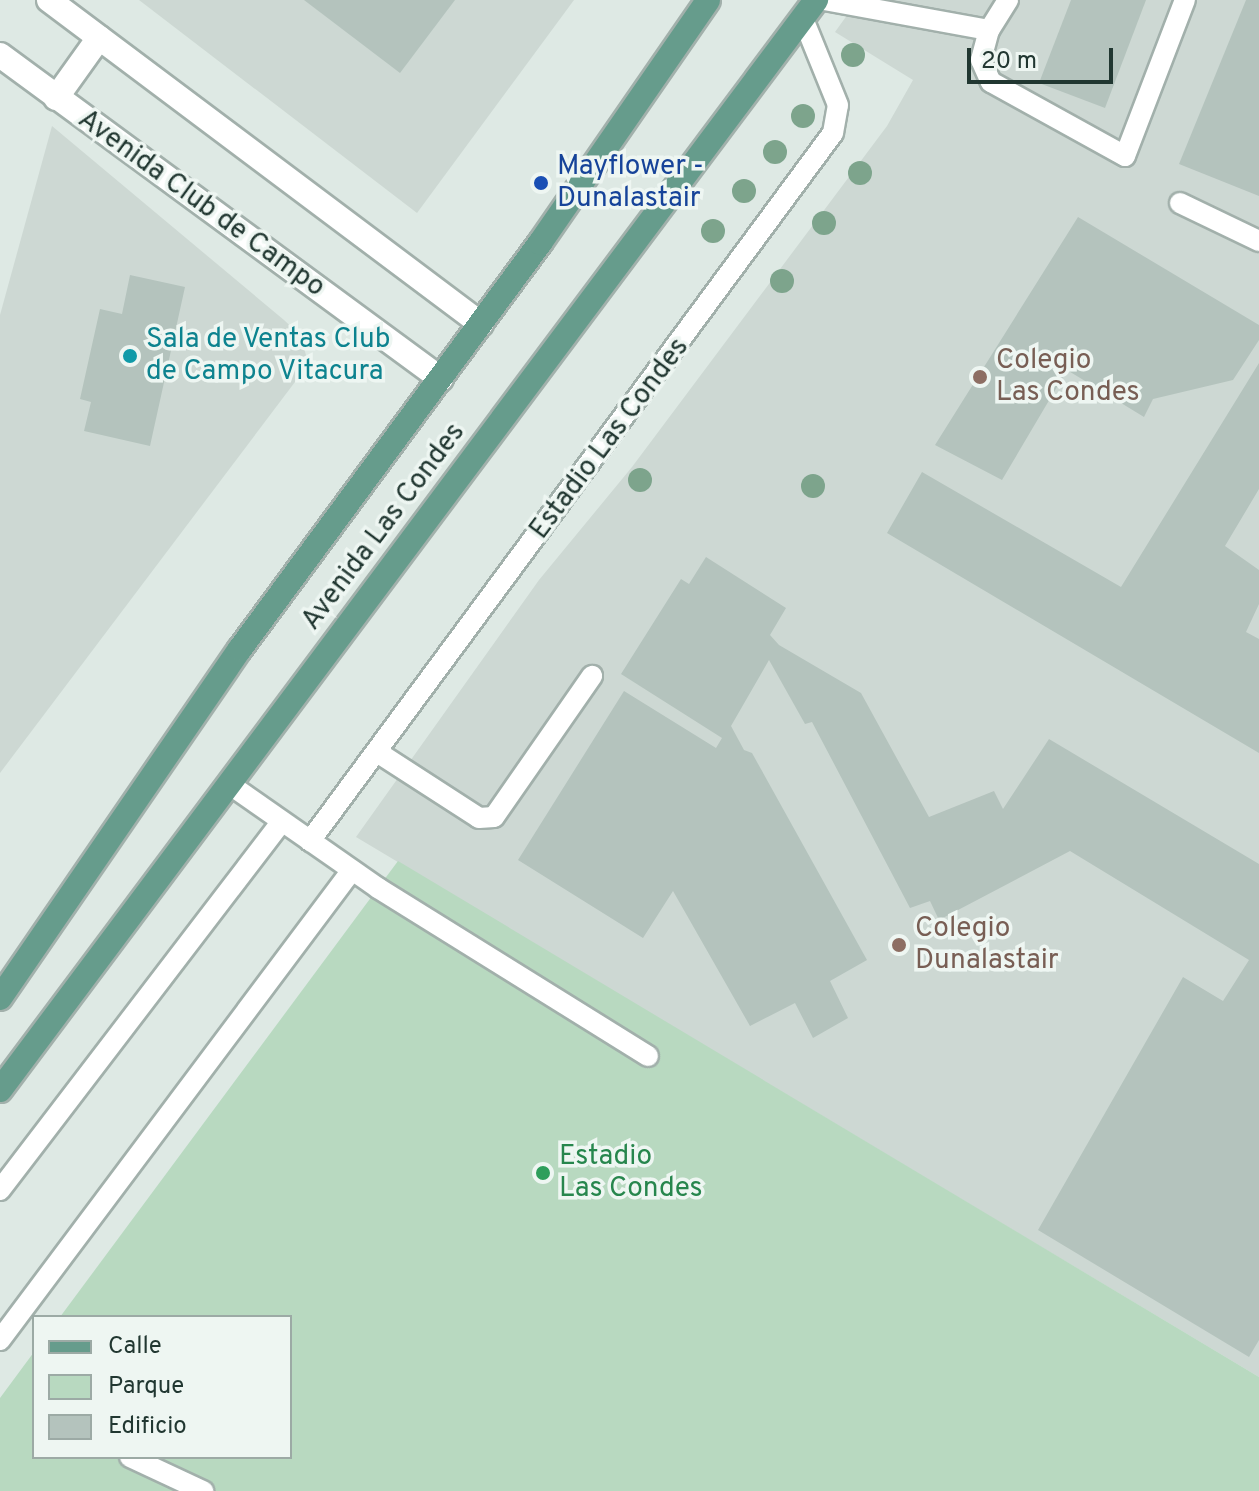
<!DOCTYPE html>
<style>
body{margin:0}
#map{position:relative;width:1259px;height:1491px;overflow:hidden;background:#dee9e4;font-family:Overpass,sans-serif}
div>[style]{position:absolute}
.built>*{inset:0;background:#cdd8d3}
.green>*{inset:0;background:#b8d9c0}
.building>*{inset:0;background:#b4c3bd}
.roads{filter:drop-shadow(2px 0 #a2b0ab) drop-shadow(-2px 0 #a2b0ab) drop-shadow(0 2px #a2b0ab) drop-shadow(0 -2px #a2b0ab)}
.service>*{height:20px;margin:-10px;padding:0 10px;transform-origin:10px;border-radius:10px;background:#fff}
.minor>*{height:24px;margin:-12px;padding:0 12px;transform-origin:12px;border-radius:12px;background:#fff}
.primary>*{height:24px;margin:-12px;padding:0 12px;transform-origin:12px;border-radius:12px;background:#669c8c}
.trees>*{width:24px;height:24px;margin:-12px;border-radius:50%;background:#7da48c}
.dots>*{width:22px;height:22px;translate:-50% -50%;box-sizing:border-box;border:4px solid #eef6f2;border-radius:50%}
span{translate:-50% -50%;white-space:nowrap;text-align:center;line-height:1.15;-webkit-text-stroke:7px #eef6f2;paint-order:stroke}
.transit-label{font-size:28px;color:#164399}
.left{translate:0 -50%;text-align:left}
.street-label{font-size:28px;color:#213731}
.culture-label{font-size:28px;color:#0d838f}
.education-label{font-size:28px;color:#785e54}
.leisure-label{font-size:28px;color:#27864d}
.legend{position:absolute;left:32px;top:1315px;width:260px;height:144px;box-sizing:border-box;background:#eef6f2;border:2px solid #9caaa5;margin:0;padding:10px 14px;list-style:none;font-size:24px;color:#213731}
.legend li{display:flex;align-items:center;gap:16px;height:40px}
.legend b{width:40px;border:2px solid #9caaa5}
.scale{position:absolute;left:967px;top:48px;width:146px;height:36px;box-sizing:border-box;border:4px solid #213731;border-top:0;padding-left:10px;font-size:24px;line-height:28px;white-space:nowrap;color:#213731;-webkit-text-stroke:6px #eef6f2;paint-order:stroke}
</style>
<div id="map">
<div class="built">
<div style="clip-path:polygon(139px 0,574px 0,417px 213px)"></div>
<div style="clip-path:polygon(858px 0,1259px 0,1259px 1377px,356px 837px,539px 580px,632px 467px,887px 126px,913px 80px,835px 32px)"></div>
<div style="clip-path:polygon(52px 126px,284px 320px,300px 335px,306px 355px,301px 374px,0 773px,0 315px)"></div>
</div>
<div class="green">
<div style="clip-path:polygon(398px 861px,1259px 1377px,1259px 1491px,0 1491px,0 1398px,34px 1352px,34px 1457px,290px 1457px,290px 1317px,60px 1317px)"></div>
</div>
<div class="building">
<div style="clip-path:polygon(304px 0,455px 0,400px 73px)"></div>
<div style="clip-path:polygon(1071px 0,1146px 0,1105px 108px,1039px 83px)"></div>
<div style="clip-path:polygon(1246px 0,1259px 0,1259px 196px,1179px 164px)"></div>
<div style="clip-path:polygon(1078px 217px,1259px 325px,1259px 340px,1233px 380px,1153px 399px,1144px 417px,1067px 370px,1002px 480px,935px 445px)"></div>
<div style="clip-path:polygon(130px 275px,185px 287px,150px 446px,84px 431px,91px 402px,80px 399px,100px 309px,122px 314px)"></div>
<div style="clip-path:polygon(1259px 363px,1259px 489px,1225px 546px,1259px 570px,1259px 604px,1246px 632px,1259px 639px,1259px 753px,887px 533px,922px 472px,1121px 587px)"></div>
<div style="clip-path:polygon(706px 557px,786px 608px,770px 635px,779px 645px,861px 693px,929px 817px,994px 791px,1003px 809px,1049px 739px,1259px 864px,1259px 1340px,1249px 1357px,1038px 1230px,1183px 977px,1223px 1001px,1249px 960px,1070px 851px,939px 920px,930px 901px,910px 908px,812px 722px,805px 724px,769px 660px,731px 726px,744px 750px,752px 753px,867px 960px,830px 981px,848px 1018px,813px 1038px,795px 1003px,750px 1026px,673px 891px,643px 938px,518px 860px,624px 691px,716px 748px,722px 738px,621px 674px,681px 579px,689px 584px)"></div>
</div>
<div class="roads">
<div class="service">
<div style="left:824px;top:0;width:168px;rotate:10.3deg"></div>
<div style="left:1008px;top:0;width:36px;rotate:122deg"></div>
<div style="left:989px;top:30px;width:31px;rotate:105deg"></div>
<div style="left:981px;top:60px;width:24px;rotate:66deg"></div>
<div style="left:991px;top:82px;width:153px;rotate:28.9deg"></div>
<div style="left:1125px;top:156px;width:167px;rotate:-69deg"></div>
<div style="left:1180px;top:203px;width:88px;rotate:25.7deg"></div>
<div style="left:377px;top:752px;width:121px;rotate:32.9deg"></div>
<div style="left:479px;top:818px;width:15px;rotate:-4deg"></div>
<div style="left:494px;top:817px;width:172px;rotate:-55.2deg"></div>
<div style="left:229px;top:784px;width:182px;rotate:34.9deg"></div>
<div style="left:378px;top:888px;width:318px;rotate:31.9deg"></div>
<div style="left:310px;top:841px;width:880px;rotate:-53.55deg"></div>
<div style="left:833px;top:133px;width:28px;rotate:-80deg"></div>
<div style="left:838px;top:105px;width:93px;rotate:-112.1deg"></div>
<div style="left:0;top:1190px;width:464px;rotate:-52.6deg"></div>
<div style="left:0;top:1340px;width:587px;rotate:-53.17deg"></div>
<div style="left:130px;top:1457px;width:81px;rotate:25deg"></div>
</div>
<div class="minor">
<div style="left:49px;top:0;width:540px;rotate:36.87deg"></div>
<div style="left:0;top:55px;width:547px;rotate:36.3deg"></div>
<div style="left:56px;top:98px;width:74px;rotate:-54.4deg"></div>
</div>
<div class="primary">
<div style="left:0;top:998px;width:424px;rotate:-55.5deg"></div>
<div style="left:240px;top:649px;width:505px;rotate:-53.54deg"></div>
<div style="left:540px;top:243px;width:295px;rotate:-55.3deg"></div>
<div style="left:0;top:1090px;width:1362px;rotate:-53.18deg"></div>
</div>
</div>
<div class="trees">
<div style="left:853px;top:55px"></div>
<div style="left:803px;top:116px"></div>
<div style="left:775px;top:152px"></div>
<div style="left:860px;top:173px"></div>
<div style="left:744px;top:191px"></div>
<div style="left:824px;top:223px"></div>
<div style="left:713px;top:231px"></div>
<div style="left:782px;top:281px"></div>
<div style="left:640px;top:480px"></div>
<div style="left:813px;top:486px"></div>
</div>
<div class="dots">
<div style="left:541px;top:183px;background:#1a4fb4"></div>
<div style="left:130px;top:356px;background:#0f9aa8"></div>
<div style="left:980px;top:377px;background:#8d6e63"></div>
<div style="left:899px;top:945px;background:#8d6e63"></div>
<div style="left:543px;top:1173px;background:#2e9e5b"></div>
</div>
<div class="transit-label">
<span class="left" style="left:557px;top:183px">Mayflower -<br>Dunalastair</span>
</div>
<div class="street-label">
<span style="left:201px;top:204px;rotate:36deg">Avenida Club de Campo</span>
<span style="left:610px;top:439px;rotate:-53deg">Estadio Las Condes</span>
<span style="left:384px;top:527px;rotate:-53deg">Avenida Las Condes</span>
</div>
<div class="culture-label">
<span class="left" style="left:146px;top:356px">Sala de Ventas Club<br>de Campo Vitacura</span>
</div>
<div class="education-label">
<span class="left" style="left:996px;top:377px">Colegio<br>Las Condes</span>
<span class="left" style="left:915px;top:945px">Colegio<br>Dunalastair</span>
</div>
<div class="leisure-label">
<span class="left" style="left:559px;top:1173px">Estadio<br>Las Condes</span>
</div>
<ul class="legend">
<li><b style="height:10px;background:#669c8c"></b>Calle</li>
<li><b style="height:22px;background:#b8d9c0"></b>Parque</li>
<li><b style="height:22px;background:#b4c3bd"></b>Edificio</li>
</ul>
<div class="scale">20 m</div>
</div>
